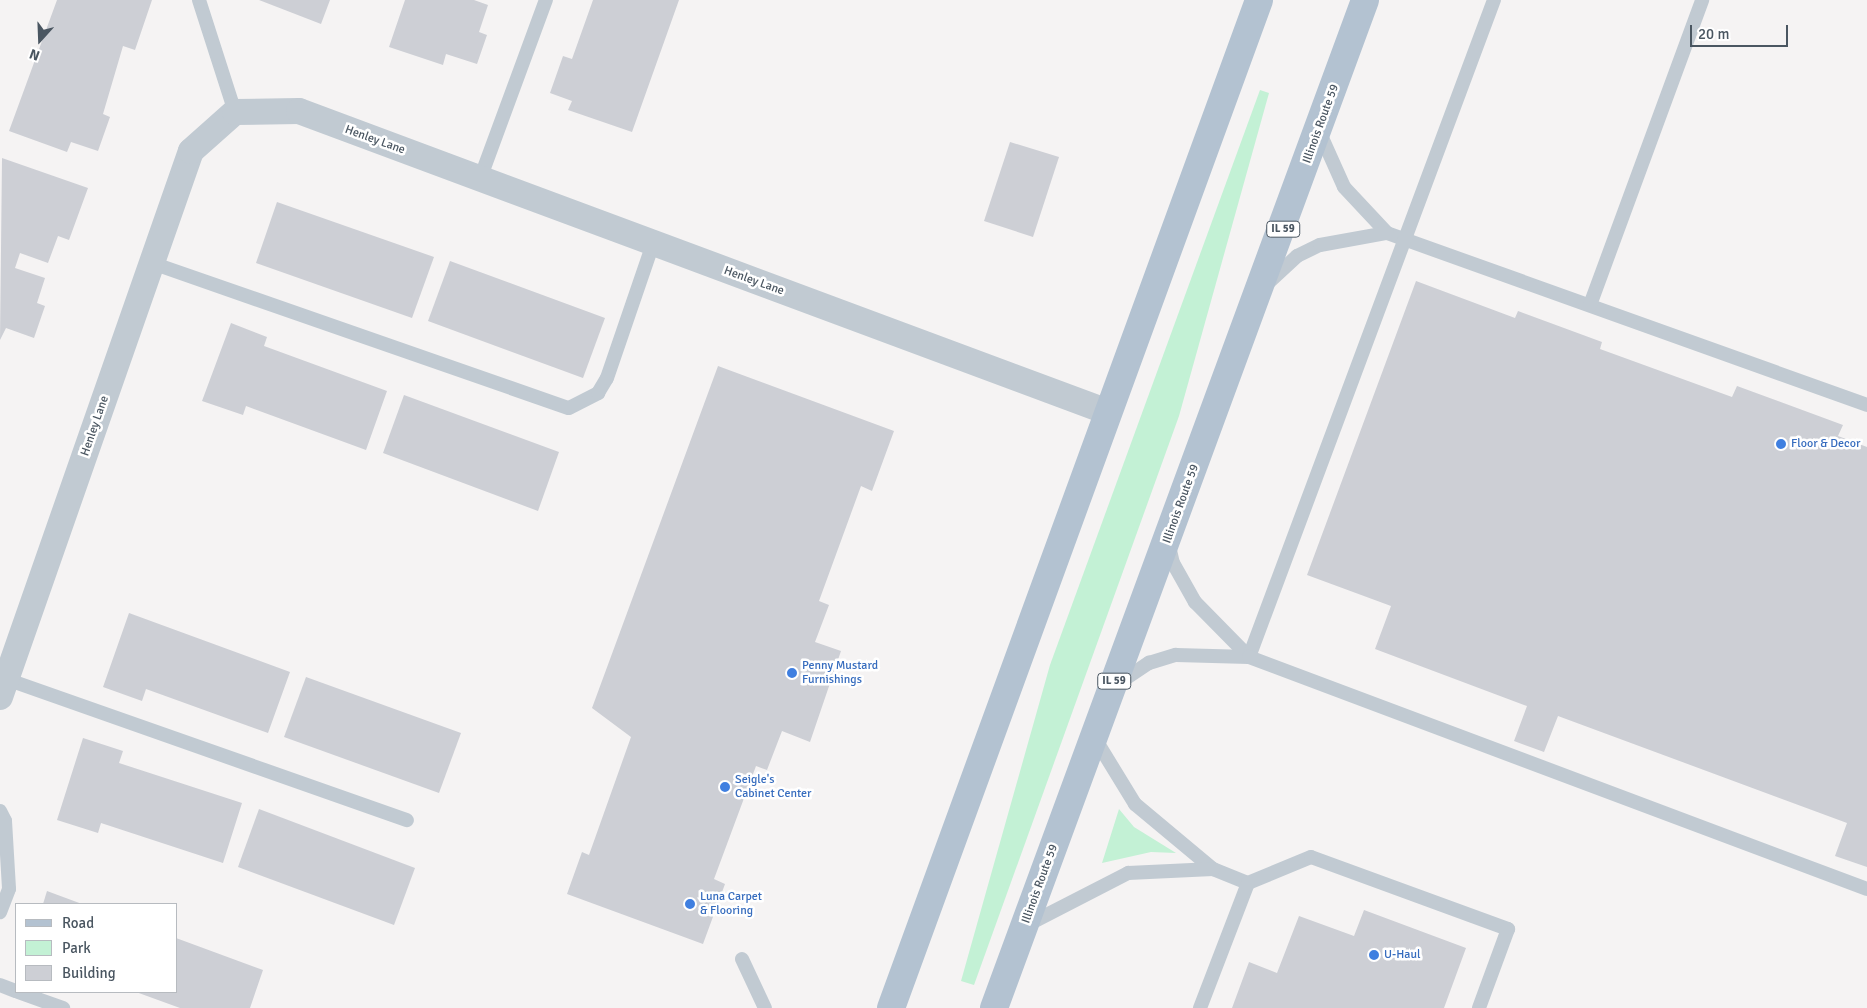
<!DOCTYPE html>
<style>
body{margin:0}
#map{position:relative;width:1867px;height:1008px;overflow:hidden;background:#f5f3f3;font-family:Signika,sans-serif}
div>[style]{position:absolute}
.green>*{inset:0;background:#c3f1d5}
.building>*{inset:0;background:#cdcfd5}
.lane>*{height:14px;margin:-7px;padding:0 7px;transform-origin:7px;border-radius:7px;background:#c1cad2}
.street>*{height:26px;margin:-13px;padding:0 13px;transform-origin:13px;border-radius:13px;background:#c1cad2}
.primary>*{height:28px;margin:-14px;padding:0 14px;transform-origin:14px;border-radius:14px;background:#b3c2d1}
.dots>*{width:14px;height:14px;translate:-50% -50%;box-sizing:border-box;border:2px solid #fff;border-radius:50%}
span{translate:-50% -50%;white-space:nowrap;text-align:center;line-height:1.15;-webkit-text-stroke:5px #fff;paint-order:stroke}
.shield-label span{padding:1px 4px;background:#fff;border:1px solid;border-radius:4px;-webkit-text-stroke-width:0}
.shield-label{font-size:11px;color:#4a5661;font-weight:700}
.street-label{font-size:12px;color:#4a5661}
.shop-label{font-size:12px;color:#366cbe}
.left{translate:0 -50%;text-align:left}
.legend{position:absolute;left:15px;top:903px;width:162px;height:90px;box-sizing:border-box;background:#fff;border:1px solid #b7bbc0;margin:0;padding:6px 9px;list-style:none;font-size:15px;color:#4a5661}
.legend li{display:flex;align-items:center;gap:10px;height:25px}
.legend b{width:25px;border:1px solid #b7bbc0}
.north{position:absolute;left:15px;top:15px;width:50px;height:50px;-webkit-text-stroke:4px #fff;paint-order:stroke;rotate:200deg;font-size:14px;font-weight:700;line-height:20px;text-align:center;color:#4a5661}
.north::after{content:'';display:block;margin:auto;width:18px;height:22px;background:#4a5661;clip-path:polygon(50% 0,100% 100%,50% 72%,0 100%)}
.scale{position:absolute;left:1690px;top:25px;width:98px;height:22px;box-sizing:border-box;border:2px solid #4a5661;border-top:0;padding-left:6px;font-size:15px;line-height:18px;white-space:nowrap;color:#4a5661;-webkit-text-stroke:4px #fff;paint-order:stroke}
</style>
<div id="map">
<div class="green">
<div style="clip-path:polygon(1260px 90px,1269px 93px,1179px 416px,974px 985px,961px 981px,1050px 665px)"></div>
<div style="clip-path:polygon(1119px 809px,1134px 827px,1176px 853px,1151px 852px,1102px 863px)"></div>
</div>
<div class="building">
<div style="clip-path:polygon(57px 0,152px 0,135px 50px,123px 46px,103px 114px,110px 117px,98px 151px,71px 142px,67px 152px,9px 131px)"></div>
<div style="clip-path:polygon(259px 0,330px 0,321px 24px)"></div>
<div style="clip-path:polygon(405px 0,474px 0,488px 5px,479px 32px,487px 35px,477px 64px,446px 54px,443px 65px,389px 47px)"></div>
<div style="clip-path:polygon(593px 0,679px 0,632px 132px,568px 110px,572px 101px,550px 93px,563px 56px,572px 59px)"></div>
<div style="clip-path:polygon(1010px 142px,1059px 157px,1033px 237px,984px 221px)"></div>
<div style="clip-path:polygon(2px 158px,88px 188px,69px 240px,58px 236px,48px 263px,20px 253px,15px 268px,45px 278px,37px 303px,45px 306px,34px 338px,6px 328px,0 340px)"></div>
<div style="clip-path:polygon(277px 202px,434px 257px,412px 318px,256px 263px)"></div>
<div style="clip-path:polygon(450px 261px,605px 318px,583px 378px,428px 321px)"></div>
<div style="clip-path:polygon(1416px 281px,1515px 318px,1518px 311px,1602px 342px,1600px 349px,1732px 397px,1737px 386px,1843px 425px,1838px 436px,1867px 447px,1867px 867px,1835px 856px,1847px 823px,1558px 716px,1544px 752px,1514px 741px,1527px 706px,1375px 649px,1391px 606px,1307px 575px)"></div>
<div style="clip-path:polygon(231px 323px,267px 337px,264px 346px,387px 391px,366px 450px,246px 406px,243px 415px,202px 401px)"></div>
<div style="clip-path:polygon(718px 366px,894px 431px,872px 491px,861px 486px,819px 601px,829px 605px,815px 642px,841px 651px,810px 742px,782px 731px,767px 770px,756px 766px,714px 879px,725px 884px,703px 944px,567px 894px,582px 852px,589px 855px,631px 737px,592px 708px)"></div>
<div style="clip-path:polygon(404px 395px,559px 452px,538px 511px,383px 453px)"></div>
<div style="clip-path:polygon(129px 613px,290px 672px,268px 733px,146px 689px,142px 701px,103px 687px)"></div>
<div style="clip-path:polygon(306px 677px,461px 733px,439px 793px,284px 737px)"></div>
<div style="clip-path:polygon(83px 738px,123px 751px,119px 763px,242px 803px,223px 863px,101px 823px,98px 833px,57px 820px)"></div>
<div style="clip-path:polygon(259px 809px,415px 868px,394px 925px,238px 867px)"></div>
<div style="clip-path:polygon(47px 891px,82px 904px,43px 904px)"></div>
<div style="clip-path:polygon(1364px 910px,1466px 948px,1444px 1008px,1232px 1008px,1249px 962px,1277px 973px,1299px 916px,1354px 936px)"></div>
<div style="clip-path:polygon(176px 938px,263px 970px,250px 1008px,180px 1008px,136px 992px,176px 992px)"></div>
</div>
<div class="lane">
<div style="left:199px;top:0;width:118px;rotate:72.2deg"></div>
<div style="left:1319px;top:131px;width:61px;rotate:65.9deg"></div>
<div style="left:1344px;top:187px;width:63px;rotate:46.9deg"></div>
<div style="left:1387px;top:233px;width:510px;rotate:19.71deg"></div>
<div style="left:480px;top:179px;width:191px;rotate:-69.8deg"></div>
<div style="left:152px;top:263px;width:441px;rotate:19.2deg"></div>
<div style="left:569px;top:408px;width:33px;rotate:-27deg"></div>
<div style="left:598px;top:393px;width:17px;rotate:-59deg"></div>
<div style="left:607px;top:378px;width:142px;rotate:-71.1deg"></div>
<div style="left:1267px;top:284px;width:41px;rotate:-43deg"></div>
<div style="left:1297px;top:256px;width:25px;rotate:-26deg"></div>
<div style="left:1320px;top:245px;width:68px;rotate:-10.2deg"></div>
<div style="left:1590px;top:305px;width:325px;rotate:-69.8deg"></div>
<div style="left:1169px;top:546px;width:17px;rotate:77deg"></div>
<div style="left:1173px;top:563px;width:45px;rotate:60.6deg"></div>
<div style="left:1195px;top:602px;width:77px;rotate:45.5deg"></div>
<div style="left:1249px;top:657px;width:701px;rotate:-69.55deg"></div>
<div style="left:6px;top:679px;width:425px;rotate:19.4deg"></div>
<div style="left:1116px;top:685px;width:40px;rotate:-34deg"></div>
<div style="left:1149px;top:663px;width:28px;rotate:-17deg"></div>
<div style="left:1176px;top:655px;width:73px;rotate:1.6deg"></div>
<div style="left:1249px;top:657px;width:660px;rotate:20.58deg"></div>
<div style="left:1094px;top:737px;width:79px;rotate:58.5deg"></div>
<div style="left:1135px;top:804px;width:102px;rotate:39.8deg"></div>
<div style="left:1213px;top:869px;width:38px;rotate:22deg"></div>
<div style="left:1248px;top:883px;width:68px;rotate:-22.4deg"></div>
<div style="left:1311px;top:857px;width:210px;rotate:20.1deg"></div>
<div style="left:1508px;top:929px;width:84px;rotate:110.2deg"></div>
<div style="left:0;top:811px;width:11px;rotate:63deg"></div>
<div style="left:5px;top:821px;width:68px;rotate:86.6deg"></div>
<div style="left:9px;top:889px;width:25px;rotate:111deg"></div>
<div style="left:1027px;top:925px;width:114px;rotate:-27.2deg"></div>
<div style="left:1128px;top:873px;width:85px;rotate:-2.7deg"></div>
<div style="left:742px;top:959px;width:54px;rotate:64.9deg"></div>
<div style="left:0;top:985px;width:17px;rotate:21deg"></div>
<div style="left:18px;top:992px;width:48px;rotate:19.6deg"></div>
<div style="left:1200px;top:1008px;width:134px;rotate:-69deg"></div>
</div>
<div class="street">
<div style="left:0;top:697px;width:578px;rotate:-70.72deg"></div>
<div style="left:191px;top:151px;width:59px;rotate:-41.6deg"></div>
<div style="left:235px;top:112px;width:64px;rotate:-0.9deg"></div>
<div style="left:299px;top:111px;width:863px;rotate:20.41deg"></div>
</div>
<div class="primary">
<div style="left:891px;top:1008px;width:1073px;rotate:-69.94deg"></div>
<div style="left:994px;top:1008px;width:1074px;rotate:-69.79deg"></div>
</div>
<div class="dots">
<div style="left:1781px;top:444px;background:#3f7fe0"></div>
<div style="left:792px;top:673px;background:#3f7fe0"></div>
<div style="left:725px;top:787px;background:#3f7fe0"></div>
<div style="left:690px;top:904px;background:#3f7fe0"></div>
<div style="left:1374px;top:955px;background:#3f7fe0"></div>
</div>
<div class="shield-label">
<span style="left:1283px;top:229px">IL 59</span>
<span style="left:1114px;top:681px">IL 59</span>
</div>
<div class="street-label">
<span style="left:1321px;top:124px;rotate:-70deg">Illinois Route 59</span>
<span style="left:375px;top:140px;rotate:20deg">Henley Lane</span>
<span style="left:754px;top:281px;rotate:20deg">Henley Lane</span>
<span style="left:95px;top:426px;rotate:-71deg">Henley Lane</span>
<span style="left:1181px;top:504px;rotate:-70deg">Illinois Route 59</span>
<span style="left:1040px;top:884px;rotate:-70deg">Illinois Route 59</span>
</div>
<div class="shop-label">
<span class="left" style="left:1791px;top:444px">Floor &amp; Decor</span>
<span class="left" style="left:802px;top:673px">Penny Mustard<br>Furnishings</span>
<span class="left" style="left:735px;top:787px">Seigle's<br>Cabinet Center</span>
<span class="left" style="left:700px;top:904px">Luna Carpet<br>&amp; Flooring</span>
<span class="left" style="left:1384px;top:955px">U-Haul</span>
</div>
<ul class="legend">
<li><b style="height:6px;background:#b3c2d1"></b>Road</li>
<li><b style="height:14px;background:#c3f1d5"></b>Park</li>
<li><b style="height:14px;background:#cdcfd5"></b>Building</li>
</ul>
<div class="north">N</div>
<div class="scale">20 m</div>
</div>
